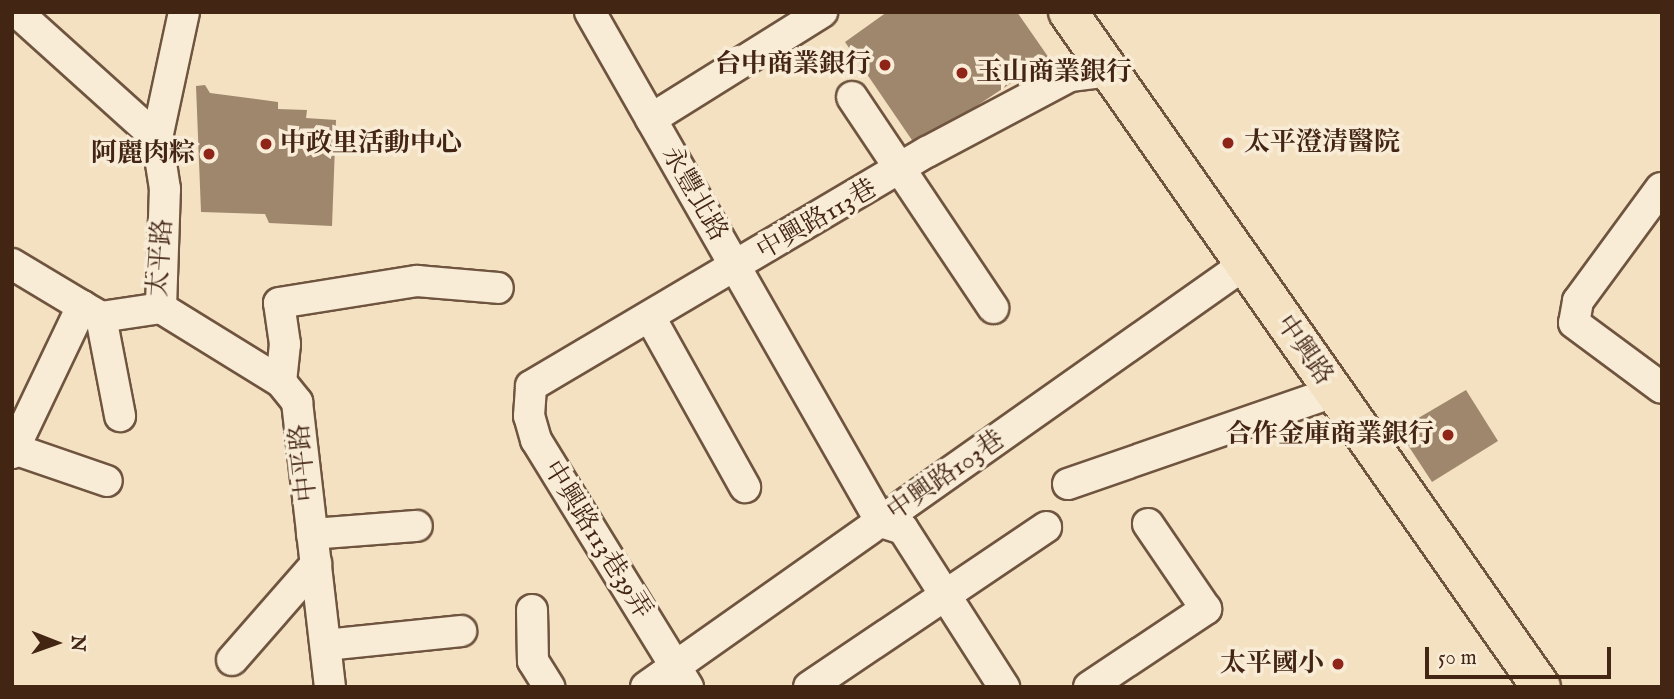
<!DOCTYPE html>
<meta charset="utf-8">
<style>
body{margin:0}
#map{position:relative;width:1674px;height:699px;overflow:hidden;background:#f4e1c1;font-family:"IM FELL English","Noto Serif TC",serif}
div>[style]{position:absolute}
.building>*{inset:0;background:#9f876e}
.roads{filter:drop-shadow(2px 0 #6f543f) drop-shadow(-2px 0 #6f543f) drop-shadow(0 2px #6f543f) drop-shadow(0 -2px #6f543f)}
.minor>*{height:30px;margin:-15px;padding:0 15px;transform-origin:15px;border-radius:15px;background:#f8ecd7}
.major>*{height:38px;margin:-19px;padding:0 19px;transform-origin:19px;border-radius:19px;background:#f4e1c1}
.dots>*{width:19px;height:19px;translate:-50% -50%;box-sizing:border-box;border:4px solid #f8ecd7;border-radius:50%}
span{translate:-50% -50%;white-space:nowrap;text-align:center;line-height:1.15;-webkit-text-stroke:7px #f8ecd7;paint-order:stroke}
.poi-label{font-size:26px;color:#432514;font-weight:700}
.right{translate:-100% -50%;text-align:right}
.left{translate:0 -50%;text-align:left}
.street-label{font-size:26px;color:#432514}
.frame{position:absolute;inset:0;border:14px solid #432514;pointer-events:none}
.north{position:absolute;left:21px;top:608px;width:70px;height:70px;-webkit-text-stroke:5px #f8ecd7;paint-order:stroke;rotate:91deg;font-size:19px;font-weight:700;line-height:28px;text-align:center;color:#432514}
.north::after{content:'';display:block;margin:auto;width:24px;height:32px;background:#432514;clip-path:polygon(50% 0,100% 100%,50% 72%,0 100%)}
.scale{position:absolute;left:1425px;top:647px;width:186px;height:32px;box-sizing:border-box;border:4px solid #432514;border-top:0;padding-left:9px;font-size:21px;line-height:24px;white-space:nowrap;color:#432514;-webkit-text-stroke:5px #f8ecd7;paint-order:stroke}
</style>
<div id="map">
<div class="building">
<div style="clip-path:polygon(887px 12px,1017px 12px,1049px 58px,916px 146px,845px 42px)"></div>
<div style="clip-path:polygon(205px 85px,210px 93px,278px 102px,278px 109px,307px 110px,306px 118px,336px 120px,332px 226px,269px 223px,265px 214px,201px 212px,196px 86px)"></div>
<div style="clip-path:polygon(1466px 390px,1498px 441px,1432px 482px,1398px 430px)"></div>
</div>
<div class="roads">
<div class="minor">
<div style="left:17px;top:12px;width:188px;rotate:42deg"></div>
<div style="left:590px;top:12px;width:587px;rotate:60.29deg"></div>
<div style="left:881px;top:522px;width:23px;rotate:18deg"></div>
<div style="left:903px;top:529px;width:188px;rotate:57.4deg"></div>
<div style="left:852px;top:97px;width:254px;rotate:56.2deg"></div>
<div style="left:651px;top:119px;width:202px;rotate:-32deg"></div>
<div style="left:1661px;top:188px;width:140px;rotate:126.3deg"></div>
<div style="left:1578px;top:301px;width:22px;rotate:100deg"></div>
<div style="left:1574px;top:323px;width:109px;rotate:36.5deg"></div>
<div style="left:12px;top:264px;width:82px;rotate:31deg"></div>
<div style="left:161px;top:308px;width:141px;rotate:31.7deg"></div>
<div style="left:281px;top:382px;width:26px;rotate:51deg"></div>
<div style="left:297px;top:402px;width:287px;rotate:83.4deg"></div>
<div style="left:161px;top:308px;width:119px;rotate:-88.1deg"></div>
<div style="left:165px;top:189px;width:52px;rotate:-98.9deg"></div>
<div style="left:157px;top:138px;width:129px;rotate:-77.9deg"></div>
<div style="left:101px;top:317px;width:101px;rotate:79.1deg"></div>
<div style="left:650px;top:317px;width:195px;rotate:60.8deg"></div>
<div style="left:281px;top:382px;width:38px;rotate:-84deg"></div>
<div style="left:285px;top:344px;width:41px;rotate:-98.3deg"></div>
<div style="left:279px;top:303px;width:140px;rotate:-9.1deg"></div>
<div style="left:417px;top:281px;width:81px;rotate:4.9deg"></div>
<div style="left:14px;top:449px;width:98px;rotate:19deg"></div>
<div style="left:12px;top:453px;width:163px;rotate:-64.5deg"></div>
<div style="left:82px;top:306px;width:22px;rotate:30deg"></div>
<div style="left:101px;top:317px;width:61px;rotate:-8.5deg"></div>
<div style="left:1068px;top:484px;width:281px;rotate:-19.1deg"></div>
<div style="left:312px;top:534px;width:105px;rotate:-4.4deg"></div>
<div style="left:532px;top:610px;width:51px;rotate:88.9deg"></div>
<div style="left:533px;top:661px;width:31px;rotate:58deg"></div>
<div style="left:326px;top:645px;width:136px;rotate:-5.9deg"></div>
<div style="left:232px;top:660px;width:128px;rotate:-48.8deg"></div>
<div style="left:646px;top:687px;width:733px;rotate:-35.23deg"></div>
<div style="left:688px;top:687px;width:290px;rotate:-121.6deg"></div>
<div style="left:536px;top:440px;width:25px;rotate:-106deg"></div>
<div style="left:529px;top:416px;width:30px;rotate:-86deg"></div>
<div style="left:531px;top:386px;width:460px;rotate:-30.6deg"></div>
<div style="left:927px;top:152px;width:162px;rotate:-28deg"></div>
<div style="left:1070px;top:76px;width:40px;rotate:-7.1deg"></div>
<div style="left:809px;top:687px;width:286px;rotate:-34deg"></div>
<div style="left:1089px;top:687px;width:141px;rotate:-33.7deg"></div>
<div style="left:1206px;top:609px;width:103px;rotate:-124.3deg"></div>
</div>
<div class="major">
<div style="left:1068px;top:12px;width:824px;rotate:54.98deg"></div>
</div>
</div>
<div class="dots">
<div style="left:885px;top:65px;background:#8f2418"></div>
<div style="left:962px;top:73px;background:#8f2418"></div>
<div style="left:1228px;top:143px;background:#8f2418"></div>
<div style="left:266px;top:144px;background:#8f2418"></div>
<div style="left:209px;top:154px;background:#8f2418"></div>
<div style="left:1448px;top:435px;background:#8f2418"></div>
<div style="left:1338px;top:664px;background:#8f2418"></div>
</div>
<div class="poi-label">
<span class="right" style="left:871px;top:65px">台中商業銀行</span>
<span class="left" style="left:976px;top:73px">玉山商業銀行</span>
<span class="left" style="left:1244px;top:143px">太平澄清醫院</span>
<span class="left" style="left:280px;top:144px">中政里活動中心</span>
<span class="right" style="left:195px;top:154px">阿麗肉粽</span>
<span class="right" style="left:1434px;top:435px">合作金庫商業銀行</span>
<span class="right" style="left:1324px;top:664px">太平國小</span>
</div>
<div class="street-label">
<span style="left:694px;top:194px;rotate:60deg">永豐北路</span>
<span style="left:817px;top:220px;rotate:-30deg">中興路113巷</span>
<span style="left:161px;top:258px;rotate:-86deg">太平路</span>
<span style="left:1304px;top:350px;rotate:55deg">中興路</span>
<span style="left:304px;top:463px;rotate:-96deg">中平路</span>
<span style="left:946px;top:476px;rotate:-35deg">中興路103巷</span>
<span style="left:597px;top:540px;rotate:58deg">中興路113巷39弄</span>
</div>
<div class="frame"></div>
<div class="north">N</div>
<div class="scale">50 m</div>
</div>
